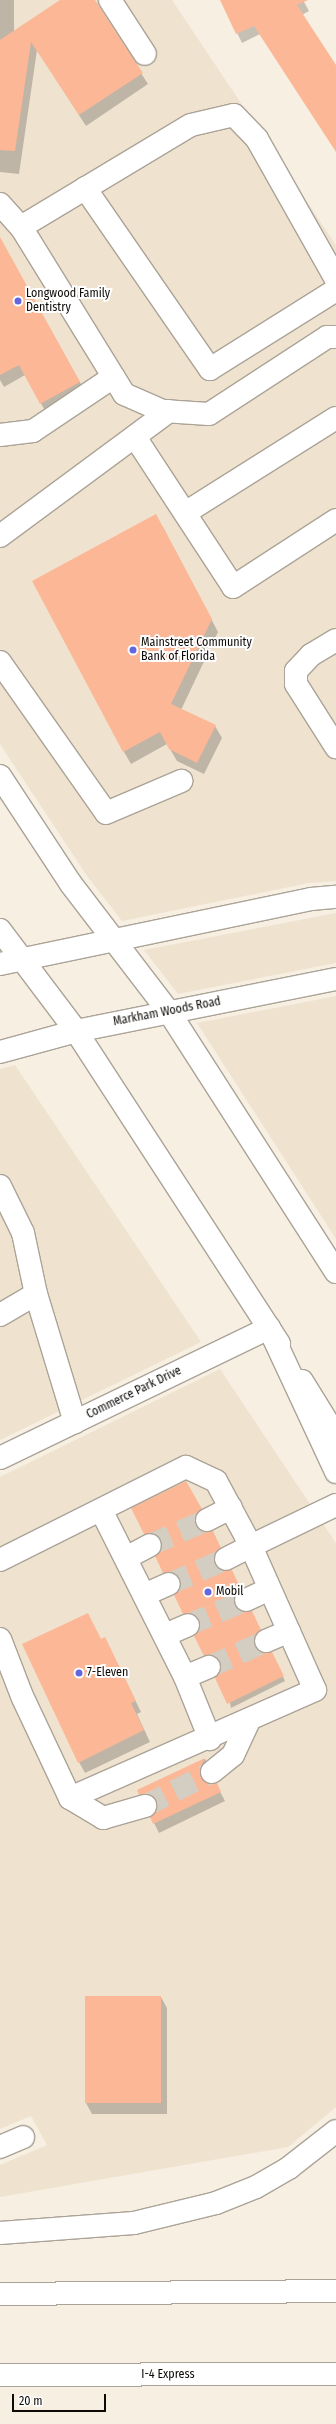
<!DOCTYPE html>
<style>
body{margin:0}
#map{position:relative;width:336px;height:2424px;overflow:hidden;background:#f7efe2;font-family:"Fira Sans Condensed",sans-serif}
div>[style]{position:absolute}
.built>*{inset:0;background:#efe3d0}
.shadow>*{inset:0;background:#0003}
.building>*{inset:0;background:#fbb796}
.minor-tunnel>*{height:22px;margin-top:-11px;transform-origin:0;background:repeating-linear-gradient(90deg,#d4cdc1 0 22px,transparent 0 33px)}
.roads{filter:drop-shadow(1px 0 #aba397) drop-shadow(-1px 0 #aba397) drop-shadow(0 1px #aba397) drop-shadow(0 -1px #aba397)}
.minor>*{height:22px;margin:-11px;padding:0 11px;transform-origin:11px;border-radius:11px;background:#fff}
.major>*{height:22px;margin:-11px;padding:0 11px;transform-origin:11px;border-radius:11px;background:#fff}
.highway>*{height:22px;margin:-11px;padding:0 11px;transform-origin:11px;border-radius:11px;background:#fff}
.dots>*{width:11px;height:11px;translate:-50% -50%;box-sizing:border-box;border:2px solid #fff;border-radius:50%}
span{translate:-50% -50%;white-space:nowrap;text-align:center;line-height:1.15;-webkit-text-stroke:4px #fff;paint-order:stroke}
.poi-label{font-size:12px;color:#0e0b07}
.left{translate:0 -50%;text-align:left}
.street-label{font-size:12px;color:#0e0b07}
.scale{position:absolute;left:12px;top:2394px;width:94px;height:18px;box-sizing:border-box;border:2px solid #0e0b07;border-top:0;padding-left:5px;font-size:12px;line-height:14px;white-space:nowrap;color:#0e0b07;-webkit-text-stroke:3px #fff;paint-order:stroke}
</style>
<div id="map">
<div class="built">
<div style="clip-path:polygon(0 0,172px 0,336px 245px,336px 881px,309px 883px,122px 921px,87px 876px,0 744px)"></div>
<div style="clip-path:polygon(336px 913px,336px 963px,178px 994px,144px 950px)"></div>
<div style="clip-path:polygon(336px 996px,336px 1239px,197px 1023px)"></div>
<div style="clip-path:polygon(15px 1065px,201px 1342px,0 1440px,0 1069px)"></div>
<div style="clip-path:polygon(220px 1369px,336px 1543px,336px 2107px,288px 2147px,0 2197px,0 2165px,47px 2145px,31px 2116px,0 2129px,0 1477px)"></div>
</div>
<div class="shadow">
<div style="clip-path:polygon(0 0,14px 0,14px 31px,61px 0,94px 0,148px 84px,86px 126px,37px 50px,19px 174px,0 172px)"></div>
<div style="clip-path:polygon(221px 0,303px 0,309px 11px,302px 15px,336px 66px,336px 151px,260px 34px,242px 43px)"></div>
<div style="clip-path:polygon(0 239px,86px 393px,47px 414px,25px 375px,4px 387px,0 380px)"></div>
<div style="clip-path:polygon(163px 527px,218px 632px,181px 710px,215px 726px,222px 738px,204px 774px,177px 761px,167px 744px,131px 764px,124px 752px)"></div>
<div style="clip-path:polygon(186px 1482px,204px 1514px,198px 1528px,215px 1537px,223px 1553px,218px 1558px,217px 1568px,234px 1576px,243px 1594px,236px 1608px,254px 1617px,263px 1635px,256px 1649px,274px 1658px,285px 1681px,231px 1708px,222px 1665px,214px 1659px,208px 1660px,201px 1623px,193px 1617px,187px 1618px,184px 1613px,182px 1582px,174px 1576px,167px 1577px,164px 1572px,162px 1541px,148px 1539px,145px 1534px)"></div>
<div style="clip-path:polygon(105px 1638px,141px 1712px,137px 1714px,150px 1742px,85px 1773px,79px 1762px,101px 1640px)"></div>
<div style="clip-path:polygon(205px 1759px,209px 1767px,205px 1781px,216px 1784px,225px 1801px,159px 1833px,151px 1817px,158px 1806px,145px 1803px,138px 1790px)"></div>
<div style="clip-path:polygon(161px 1997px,167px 2008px,167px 2114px,92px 2114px,86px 2103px)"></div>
</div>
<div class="building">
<div style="clip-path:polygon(60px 0,95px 0,143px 73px,79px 115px,31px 42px,15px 151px,0 150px,0 40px)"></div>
<div style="clip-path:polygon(220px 0,308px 0,297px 5px,336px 65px,336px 152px,254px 26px,236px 34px)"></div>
<div style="clip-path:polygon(0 237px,80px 382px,40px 404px,19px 365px,0 375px)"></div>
<div style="clip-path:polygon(156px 514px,212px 619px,171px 704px,216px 725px,197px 763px,169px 749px,160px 732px,123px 752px,32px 581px)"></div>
<div style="clip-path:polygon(186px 1481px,202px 1509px,195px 1519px,196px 1526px,206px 1532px,213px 1531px,221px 1548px,215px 1553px,215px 1564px,220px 1570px,232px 1570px,241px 1589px,234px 1598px,235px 1606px,244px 1612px,252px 1611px,261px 1630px,254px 1639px,255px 1646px,264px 1653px,272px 1652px,284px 1676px,227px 1704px,215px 1678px,221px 1669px,220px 1662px,211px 1655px,204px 1656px,194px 1636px,200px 1627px,199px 1620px,190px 1613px,183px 1614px,174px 1595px,181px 1586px,180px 1579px,171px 1572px,163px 1573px,155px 1556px,161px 1551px,161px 1539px,156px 1534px,144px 1534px,131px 1508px)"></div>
<div style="clip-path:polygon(88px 1613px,101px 1639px,105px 1637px,136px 1701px,131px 1703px,144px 1730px,78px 1763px,22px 1644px)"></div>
<div style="clip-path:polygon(205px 1758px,200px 1768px,202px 1780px,217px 1783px,221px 1792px,153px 1824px,150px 1817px,157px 1809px,157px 1802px,148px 1794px,139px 1795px,137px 1790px)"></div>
<div style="clip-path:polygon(85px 1996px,161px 1996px,161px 2103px,85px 2103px)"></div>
</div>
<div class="minor-tunnel">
<div style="left:150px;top:1545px;width:62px;rotate:-23.7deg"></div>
<div style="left:169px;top:1584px;width:62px;rotate:-23.7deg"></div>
<div style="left:188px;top:1625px;width:63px;rotate:-23.3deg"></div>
<div style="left:209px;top:1667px;width:63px;rotate:-24.5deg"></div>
<div style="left:145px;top:1806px;width:75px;rotate:-26.9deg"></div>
</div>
<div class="roads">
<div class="minor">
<div style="left:110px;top:0;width:64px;rotate:57.1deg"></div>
<div style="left:85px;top:188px;width:220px;rotate:55.4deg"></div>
<div style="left:210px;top:369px;width:149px;rotate:-32.1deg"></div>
<div style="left:0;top:204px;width:31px;rotate:48deg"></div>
<div style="left:21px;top:227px;width:196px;rotate:58.3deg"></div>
<div style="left:124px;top:394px;width:43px;rotate:23.6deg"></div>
<div style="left:163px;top:411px;width:46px;rotate:3.7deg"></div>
<div style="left:209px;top:414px;width:141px;rotate:-33.1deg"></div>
<div style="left:327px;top:337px;width:9px"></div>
<div style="left:21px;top:227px;width:198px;rotate:-31deg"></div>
<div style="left:191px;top:125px;width:44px;rotate:-13.1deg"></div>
<div style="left:234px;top:115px;width:33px;rotate:46deg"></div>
<div style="left:257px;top:139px;width:161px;rotate:60.6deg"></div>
<div style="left:0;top:435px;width:33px;rotate:-7deg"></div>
<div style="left:33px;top:431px;width:97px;rotate:-34deg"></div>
<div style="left:135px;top:437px;width:179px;rotate:56.8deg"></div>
<div style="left:233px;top:587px;width:123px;rotate:-33deg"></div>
<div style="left:185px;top:513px;width:178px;rotate:-32.2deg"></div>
<div style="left:0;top:536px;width:210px;rotate:-36.5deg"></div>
<div style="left:336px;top:640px;width:29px;rotate:149deg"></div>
<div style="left:311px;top:655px;width:22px;rotate:133deg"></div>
<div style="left:296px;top:671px;width:13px;rotate:90deg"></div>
<div style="left:296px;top:684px;width:75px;rotate:57.6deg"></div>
<div style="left:0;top:662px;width:184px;rotate:54.9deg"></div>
<div style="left:106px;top:813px;width:82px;rotate:-23.1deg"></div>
<div style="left:0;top:1186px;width:52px;rotate:63.9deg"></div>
<div style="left:23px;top:1233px;width:62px;rotate:78deg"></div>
<div style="left:36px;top:1294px;width:134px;rotate:73.1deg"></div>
<div style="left:0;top:1315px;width:42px;rotate:-30.3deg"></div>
<div style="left:0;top:1458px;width:299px;rotate:-25.8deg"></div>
<div style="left:101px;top:1510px;width:187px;rotate:63.3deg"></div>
<div style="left:185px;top:1677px;width:67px;rotate:68deg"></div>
<div style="left:207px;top:1520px;width:27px;rotate:-27deg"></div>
<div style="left:126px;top:1558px;width:27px;rotate:-28deg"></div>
<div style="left:0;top:1560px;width:208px;rotate:-26.6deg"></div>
<div style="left:186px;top:1467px;width:33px;rotate:25deg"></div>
<div style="left:216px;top:1481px;width:74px;rotate:61.7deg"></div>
<div style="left:251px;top:1546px;width:94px;rotate:-25.8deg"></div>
<div style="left:144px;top:1595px;width:27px;rotate:-24deg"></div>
<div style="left:246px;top:1600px;width:26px;rotate:-25deg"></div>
<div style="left:165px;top:1635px;width:25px;rotate:-23deg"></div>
<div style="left:0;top:1639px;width:61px;rotate:68.9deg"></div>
<div style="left:22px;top:1696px;width:113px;rotate:64.8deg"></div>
<div style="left:70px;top:1798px;width:268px;rotate:-23.8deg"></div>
<div style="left:315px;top:1690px;width:158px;rotate:-114deg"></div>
<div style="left:251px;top:1546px;width:28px;rotate:153deg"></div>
<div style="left:266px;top:1641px;width:25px;rotate:-23deg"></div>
<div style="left:185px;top:1677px;width:26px;rotate:-23deg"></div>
<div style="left:212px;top:1772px;width:27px;rotate:-39deg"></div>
<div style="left:233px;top:1755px;width:38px;rotate:-65deg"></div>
<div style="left:70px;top:1798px;width:39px;rotate:31deg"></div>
<div style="left:103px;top:1818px;width:44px;rotate:-15.9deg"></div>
<div style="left:0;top:2147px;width:25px;rotate:-23deg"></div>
</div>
<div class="major">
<div style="left:0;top:776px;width:129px;rotate:56.7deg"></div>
<div style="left:71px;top:884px;width:161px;rotate:52.6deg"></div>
<div style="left:169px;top:1012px;width:309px;rotate:57.3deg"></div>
<div style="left:0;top:930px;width:126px;rotate:53deg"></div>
<div style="left:76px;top:1031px;width:373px;rotate:57deg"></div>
<div style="left:0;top:964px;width:318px;rotate:-11.8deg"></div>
<div style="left:311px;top:899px;width:25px;rotate:-5deg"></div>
<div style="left:0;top:1052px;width:79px;rotate:-15.4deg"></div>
<div style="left:76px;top:1031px;width:265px;rotate:-11.3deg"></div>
<div style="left:302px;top:1381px;width:65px;rotate:58.3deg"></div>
</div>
<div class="highway">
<div style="left:269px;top:1328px;width:159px;rotate:65deg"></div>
<div style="left:0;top:2233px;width:134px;rotate:-4.3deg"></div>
<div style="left:134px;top:2223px;width:84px;rotate:-13.7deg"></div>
<div style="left:216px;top:2203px;width:43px;rotate:-21.8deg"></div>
<div style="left:256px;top:2187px;width:39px;rotate:-30deg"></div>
<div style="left:290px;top:2167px;width:58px;rotate:-38deg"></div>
<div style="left:0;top:2294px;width:336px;rotate:-0.5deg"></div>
<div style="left:0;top:2375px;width:336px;rotate:-0.2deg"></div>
</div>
</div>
<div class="dots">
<div style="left:18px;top:301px;background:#6366df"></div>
<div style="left:133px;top:650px;background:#6366df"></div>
<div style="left:208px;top:1592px;background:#6366df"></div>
<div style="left:79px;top:1673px;background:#6366df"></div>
</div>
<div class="poi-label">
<span class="left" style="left:26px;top:301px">Longwood Family<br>Dentistry</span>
<span class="left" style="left:141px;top:650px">Mainstreet Community<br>Bank of Florida</span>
<span class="left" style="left:216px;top:1592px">Mobil</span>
<span class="left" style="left:87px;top:1673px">7-Eleven</span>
</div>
<div class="street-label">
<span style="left:167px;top:1012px;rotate:-11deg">Markham Woods Road</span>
<span style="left:134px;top:1393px;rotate:-26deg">Commerce Park Drive</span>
<span style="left:168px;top:2375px">I-4 Express</span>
</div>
<div class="scale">20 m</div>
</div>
